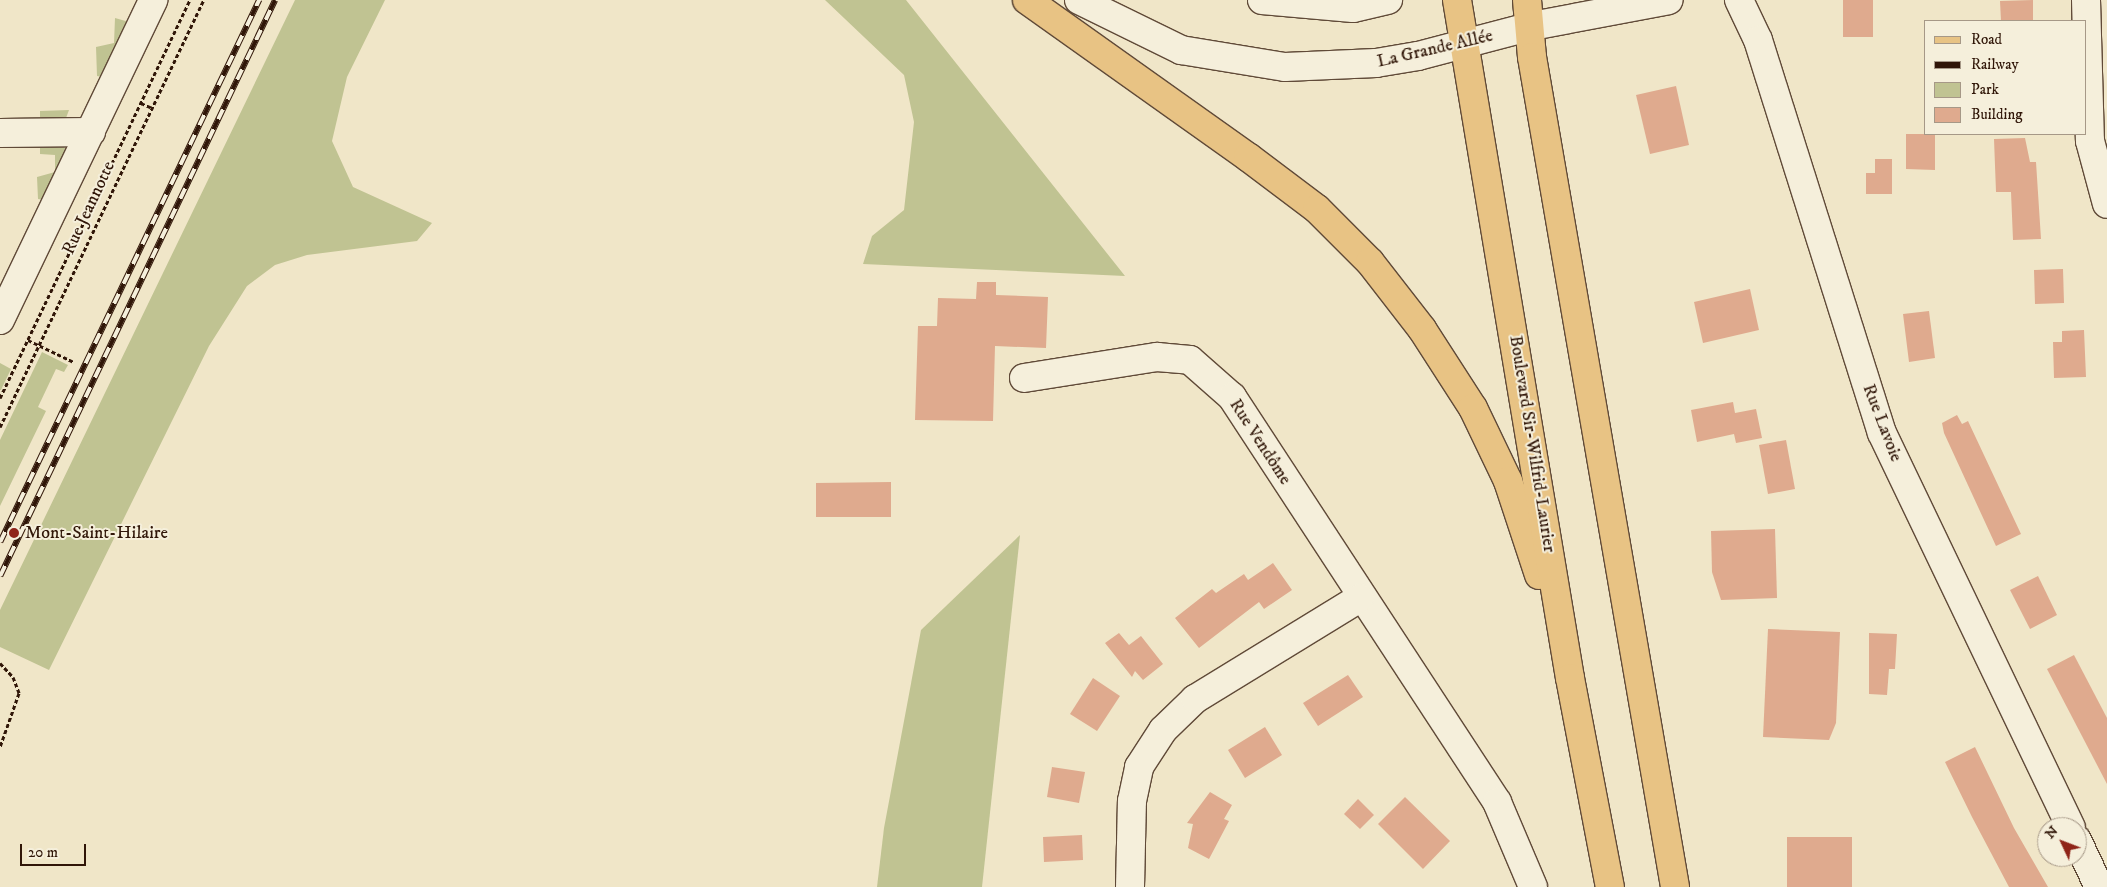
<!DOCTYPE html>
<meta charset="utf-8">
<style>
body{margin:0}
#map{position:relative;width:2107px;height:887px;overflow:hidden;background:#f0e6c8;font-family:"IM FELL DW Pica",serif}
div>[style]{position:absolute}
.green>*{inset:0;background:#c0c392}
.building>*{inset:0;background:#dfaa8e}
.path>*{height:3px;margin-top:-1.5px;transform-origin:0;background:repeating-linear-gradient(90deg,#301608 0 4px,transparent 0 6.5px)}
.roads{filter:drop-shadow(1px 0 #604a38) drop-shadow(-1px 0 #604a38) drop-shadow(0 1px #604a38) drop-shadow(0 -1px #604a38)}
.minor>*{height:28px;margin:-14px;padding:0 14px;transform-origin:14px;border-radius:14px;background:#f5efdb}
.major>*{height:28px;margin:-14px;padding:0 14px;transform-origin:14px;border-radius:14px;background:#e8c384}
.rail>*{height:5.5px;margin-top:-2.75px;transform-origin:0;background:repeating-linear-gradient(90deg,#f5efdb 0 11px,#301608 0 22px);box-sizing:border-box;border-block:1px solid #301608}
.dots>*{width:14px;height:14px;translate:-50% -50%;box-sizing:border-box;border:2px solid #f5efdb;border-radius:50%}
span{translate:-50% -50%;white-space:nowrap;text-align:center;line-height:1.15;-webkit-text-stroke:4px #f5efdb;paint-order:stroke}
.street-label{font-size:18px;color:#301608}
.poi-label{font-size:18px;color:#301608}
.left{translate:0 -50%;text-align:left}
.legend{position:absolute;left:1924px;top:20px;width:162px;height:115px;box-sizing:border-box;background:#f5efdb;border:1px solid #a69887;margin:0;padding:6px 9px;list-style:none;font-size:15px;color:#301608}
.legend li{display:flex;align-items:center;gap:10px;height:25px}
.legend b{width:25px;border:1px solid #a69887}
.north{position:absolute;left:2037px;top:817px;width:50px;height:50px;box-sizing:border-box;background:#f5efdb;border:1px solid #a69887;border-radius:50%;rotate:313deg;font-size:14px;font-weight:700;line-height:20px;text-align:center;color:#301608}
.north::after{content:'';display:block;margin:auto;width:18px;height:22px;background:#8f2418;clip-path:polygon(50% 0,100% 100%,50% 72%,0 100%)}
.scale{position:absolute;left:20px;top:844px;width:66px;height:22px;box-sizing:border-box;border:2px solid #301608;border-top:0;padding-left:6px;font-size:15px;line-height:18px;white-space:nowrap;color:#301608;-webkit-text-stroke:4px #f5efdb;paint-order:stroke}
</style>
<div id="map">
<div class="green">
<div style="clip-path:polygon(295px 0,385px 0,347px 77px,332px 141px,353px 187px,432px 223px,417px 241px,307px 255px,275px 265px,247px 286px,209px 346px,49px 670px,0 647px,0 610px)"></div>
<div style="clip-path:polygon(825px 0,906px 0,1125px 276px,863px 264px,872px 236px,904px 210px,914px 122px,904px 75px)"></div>
<div style="clip-path:polygon(115px 18px,129px 22px,103px 77px,97px 76px,96px 47px,114px 43px)"></div>
<div style="clip-path:polygon(69px 110px,66px 118px,40px 117px,40px 111px)"></div>
<div style="clip-path:polygon(63px 146px,67px 151px,44px 200px,38px 199px,37px 177px,55px 172px,55px 155px,40px 154px,40px 148px)"></div>
<div style="clip-path:polygon(42px 352px,68px 365px,64px 372px,56px 369px,38px 407px,46px 411px,0 506px,0 440px)"></div>
<div style="clip-path:polygon(0 363px,11px 369px,1px 390px,0 390px)"></div>
<div style="clip-path:polygon(1020px 535px,982px 887px,877px 887px,884px 828px,921px 630px)"></div>
</div>
<div class="building">
<div style="clip-path:polygon(1843px 0,1873px 0,1873px 37px,1843px 37px)"></div>
<div style="clip-path:polygon(2033px 0,2033px 21px,2001px 21px,2000px 1px)"></div>
<div style="clip-path:polygon(1676px 86px,1689px 145px,1650px 154px,1636px 95px)"></div>
<div style="clip-path:polygon(1906px 134px,1935px 134px,1935px 170px,1906px 169px)"></div>
<div style="clip-path:polygon(2025px 138px,2030px 162px,2036px 162px,2041px 239px,2013px 240px,2011px 192px,1996px 192px,1994px 139px)"></div>
<div style="clip-path:polygon(1875px 159px,1892px 159px,1892px 194px,1866px 194px,1866px 173px,1875px 173px)"></div>
<div style="clip-path:polygon(2063px 269px,2064px 303px,2035px 304px,2034px 270px)"></div>
<div style="clip-path:polygon(977px 282px,996px 282px,996px 295px,1048px 297px,1046px 348px,995px 346px,993px 421px,915px 420px,918px 326px,937px 326px,938px 298px,976px 299px)"></div>
<div style="clip-path:polygon(1750px 289px,1759px 330px,1703px 343px,1694px 302px)"></div>
<div style="clip-path:polygon(1929px 311px,1935px 358px,1909px 362px,1903px 314px)"></div>
<div style="clip-path:polygon(2084px 330px,2086px 377px,2054px 378px,2053px 342px,2062px 342px,2062px 331px)"></div>
<div style="clip-path:polygon(1733px 402px,1735px 413px,1756px 409px,1762px 438px,1736px 443px,1734px 434px,1697px 442px,1691px 410px)"></div>
<div style="clip-path:polygon(1957px 415px,1962px 424px,1968px 421px,2021px 534px,1996px 546px,1944px 433px,1942px 423px)"></div>
<div style="clip-path:polygon(1786px 440px,1795px 489px,1768px 494px,1759px 445px)"></div>
<div style="clip-path:polygon(891px 482px,891px 517px,816px 517px,816px 483px)"></div>
<div style="clip-path:polygon(1775px 529px,1777px 598px,1721px 600px,1712px 572px,1711px 531px)"></div>
<div style="clip-path:polygon(1273px 563px,1292px 590px,1264px 609px,1259px 602px,1199px 648px,1175px 618px,1212px 589px,1216px 593px,1244px 574px,1248px 580px)"></div>
<div style="clip-path:polygon(2038px 576px,2057px 615px,2030px 629px,2010px 590px)"></div>
<div style="clip-path:polygon(1768px 629px,1840px 632px,1836px 723px,1829px 740px,1763px 737px)"></div>
<div style="clip-path:polygon(1119px 633px,1129px 645px,1141px 636px,1163px 664px,1143px 680px,1135px 671px,1132px 677px,1105px 643px)"></div>
<div style="clip-path:polygon(1869px 633px,1897px 634px,1895px 669px,1889px 669px,1887px 695px,1869px 694px)"></div>
<div style="clip-path:polygon(2074px 655px,2107px 718px,2107px 784px,2047px 669px)"></div>
<div style="clip-path:polygon(1348px 675px,1363px 697px,1318px 726px,1303px 703px)"></div>
<div style="clip-path:polygon(1093px 678px,1120px 696px,1097px 731px,1070px 714px)"></div>
<div style="clip-path:polygon(1265px 727px,1282px 755px,1245px 778px,1228px 750px)"></div>
<div style="clip-path:polygon(1975px 747px,2014px 828px,2048px 887px,2009px 887px,1972px 817px,1945px 762px)"></div>
<div style="clip-path:polygon(1052px 767px,1085px 772px,1079px 803px,1047px 797px)"></div>
<div style="clip-path:polygon(1210px 792px,1232px 805px,1224px 819px,1229px 821px,1209px 859px,1188px 848px,1193px 824px,1187px 823px)"></div>
<div style="clip-path:polygon(1405px 797px,1450px 841px,1423px 869px,1378px 824px)"></div>
<div style="clip-path:polygon(1358px 799px,1374px 815px,1360px 829px,1344px 814px)"></div>
<div style="clip-path:polygon(1082px 835px,1083px 860px,1044px 862px,1043px 837px)"></div>
<div style="clip-path:polygon(1787px 837px,1852px 837px,1852px 887px,1787px 887px)"></div>
</div>
<div class="path">
<div style="left:141px;top:103px;width:12px;rotate:24deg"></div>
<div style="left:28px;top:340px;width:51px;rotate:25.6deg"></div>
<div style="left:0;top:398px;width:441px;rotate:-64.5deg"></div>
<div style="left:0;top:427px;width:473px;rotate:-64.5deg"></div>
<div style="left:0;top:663px;width:19px;rotate:47deg"></div>
<div style="left:13px;top:677px;width:17px;rotate:69deg"></div>
<div style="left:19px;top:693px;width:57px;rotate:109.4deg"></div>
</div>
<div class="roads">
<div class="minor">
<div style="left:1079px;top:0;width:114px;rotate:26.1deg"></div>
<div style="left:1181px;top:50px;width:105px;rotate:9.3deg"></div>
<div style="left:1285px;top:67px;width:91px;rotate:-2.5deg"></div>
<div style="left:1376px;top:63px;width:43px;rotate:-9.5deg"></div>
<div style="left:1418px;top:56px;width:118px;rotate:-14.7deg"></div>
<div style="left:1532px;top:26px;width:139px;rotate:-10.7deg"></div>
<div style="left:1262px;top:0;width:91px;rotate:5deg"></div>
<div style="left:1353px;top:8px;width:36px;rotate:-13deg"></div>
<div style="left:1739px;top:0;width:44px;rotate:64.6deg"></div>
<div style="left:1758px;top:40px;width:412px;rotate:72.5deg"></div>
<div style="left:1882px;top:433px;width:437px;rotate:64.4deg"></div>
<div style="left:2086px;top:0;width:141px;rotate:88.4deg"></div>
<div style="left:2090px;top:141px;width:65px;rotate:74.9deg"></div>
<div style="left:0;top:133px;width:91px;rotate:-0.6deg"></div>
<div style="left:0;top:320px;width:355px;rotate:-64.4deg"></div>
<div style="left:1024px;top:378px;width:135px;rotate:-9deg"></div>
<div style="left:1157px;top:357px;width:33px;rotate:5deg"></div>
<div style="left:1190px;top:360px;width:56px;rotate:41.4deg"></div>
<div style="left:1232px;top:397px;width:484px;rotate:56.8deg"></div>
<div style="left:1497px;top:802px;width:92px;rotate:67deg"></div>
<div style="left:2077px;top:840px;width:52px;rotate:64.9deg"></div>
<div style="left:1130px;top:887px;width:86px;rotate:-88.7deg"></div>
<div style="left:1132px;top:801px;width:35px;rotate:-78deg"></div>
<div style="left:1139px;top:767px;width:44px;rotate:-57deg"></div>
<div style="left:1163px;top:730px;width:45px;rotate:-44.1deg"></div>
<div style="left:1195px;top:699px;width:193px;rotate:-31.5deg"></div>
</div>
<div class="major">
<div style="left:1027px;top:0;width:271px;rotate:35.4deg"></div>
<div style="left:1248px;top:157px;width:86px;rotate:37deg"></div>
<div style="left:1317px;top:209px;width:75px;rotate:45deg"></div>
<div style="left:1370px;top:262px;width:85px;rotate:52.2deg"></div>
<div style="left:1422px;top:329px;width:94px;rotate:57.2deg"></div>
<div style="left:1473px;top:408px;width:81px;rotate:64.4deg"></div>
<div style="left:1508px;top:481px;width:99px;rotate:71.7deg"></div>
<div style="left:1457px;top:0;width:687px;rotate:80.54deg"></div>
<div style="left:1570px;top:678px;width:213px;rotate:79.2deg"></div>
<div style="left:1527px;top:0;width:57px;rotate:85deg"></div>
<div style="left:1532px;top:57px;width:842px;rotate:80.22deg"></div>
</div>
</div>
<div class="rail">
<div style="left:0;top:542px;width:601px;rotate:-64.46deg"></div>
<div style="left:0;top:576px;width:638px;rotate:-64.48deg"></div>
</div>
<div class="dots">
<div style="left:14px;top:533px;background:#8f2418"></div>
</div>
<div class="street-label">
<span style="left:1435px;top:49px;rotate:-13deg">La Grande Allée</span>
<span style="left:89px;top:208px;rotate:-65deg">Rue Jeannotte</span>
<span style="left:1882px;top:423px;rotate:69deg">Rue Lavoie</span>
<span style="left:1260px;top:442px;rotate:57deg">Rue Vendôme</span>
<span style="left:1532px;top:444px;rotate:81deg">Boulevard Sir-Wilfrid-Laurier</span>
</div>
<div class="poi-label">
<span class="left" style="left:25px;top:533px">Mont-Saint-Hilaire</span>
</div>
<ul class="legend">
<li><b style="height:6px;background:#e8c384"></b>Road</li>
<li><b style="height:6px;background:#301608"></b>Railway</li>
<li><b style="height:14px;background:#c0c392"></b>Park</li>
<li><b style="height:14px;background:#dfaa8e"></b>Building</li>
</ul>
<div class="north">N</div>
<div class="scale">20 m</div>
</div>
